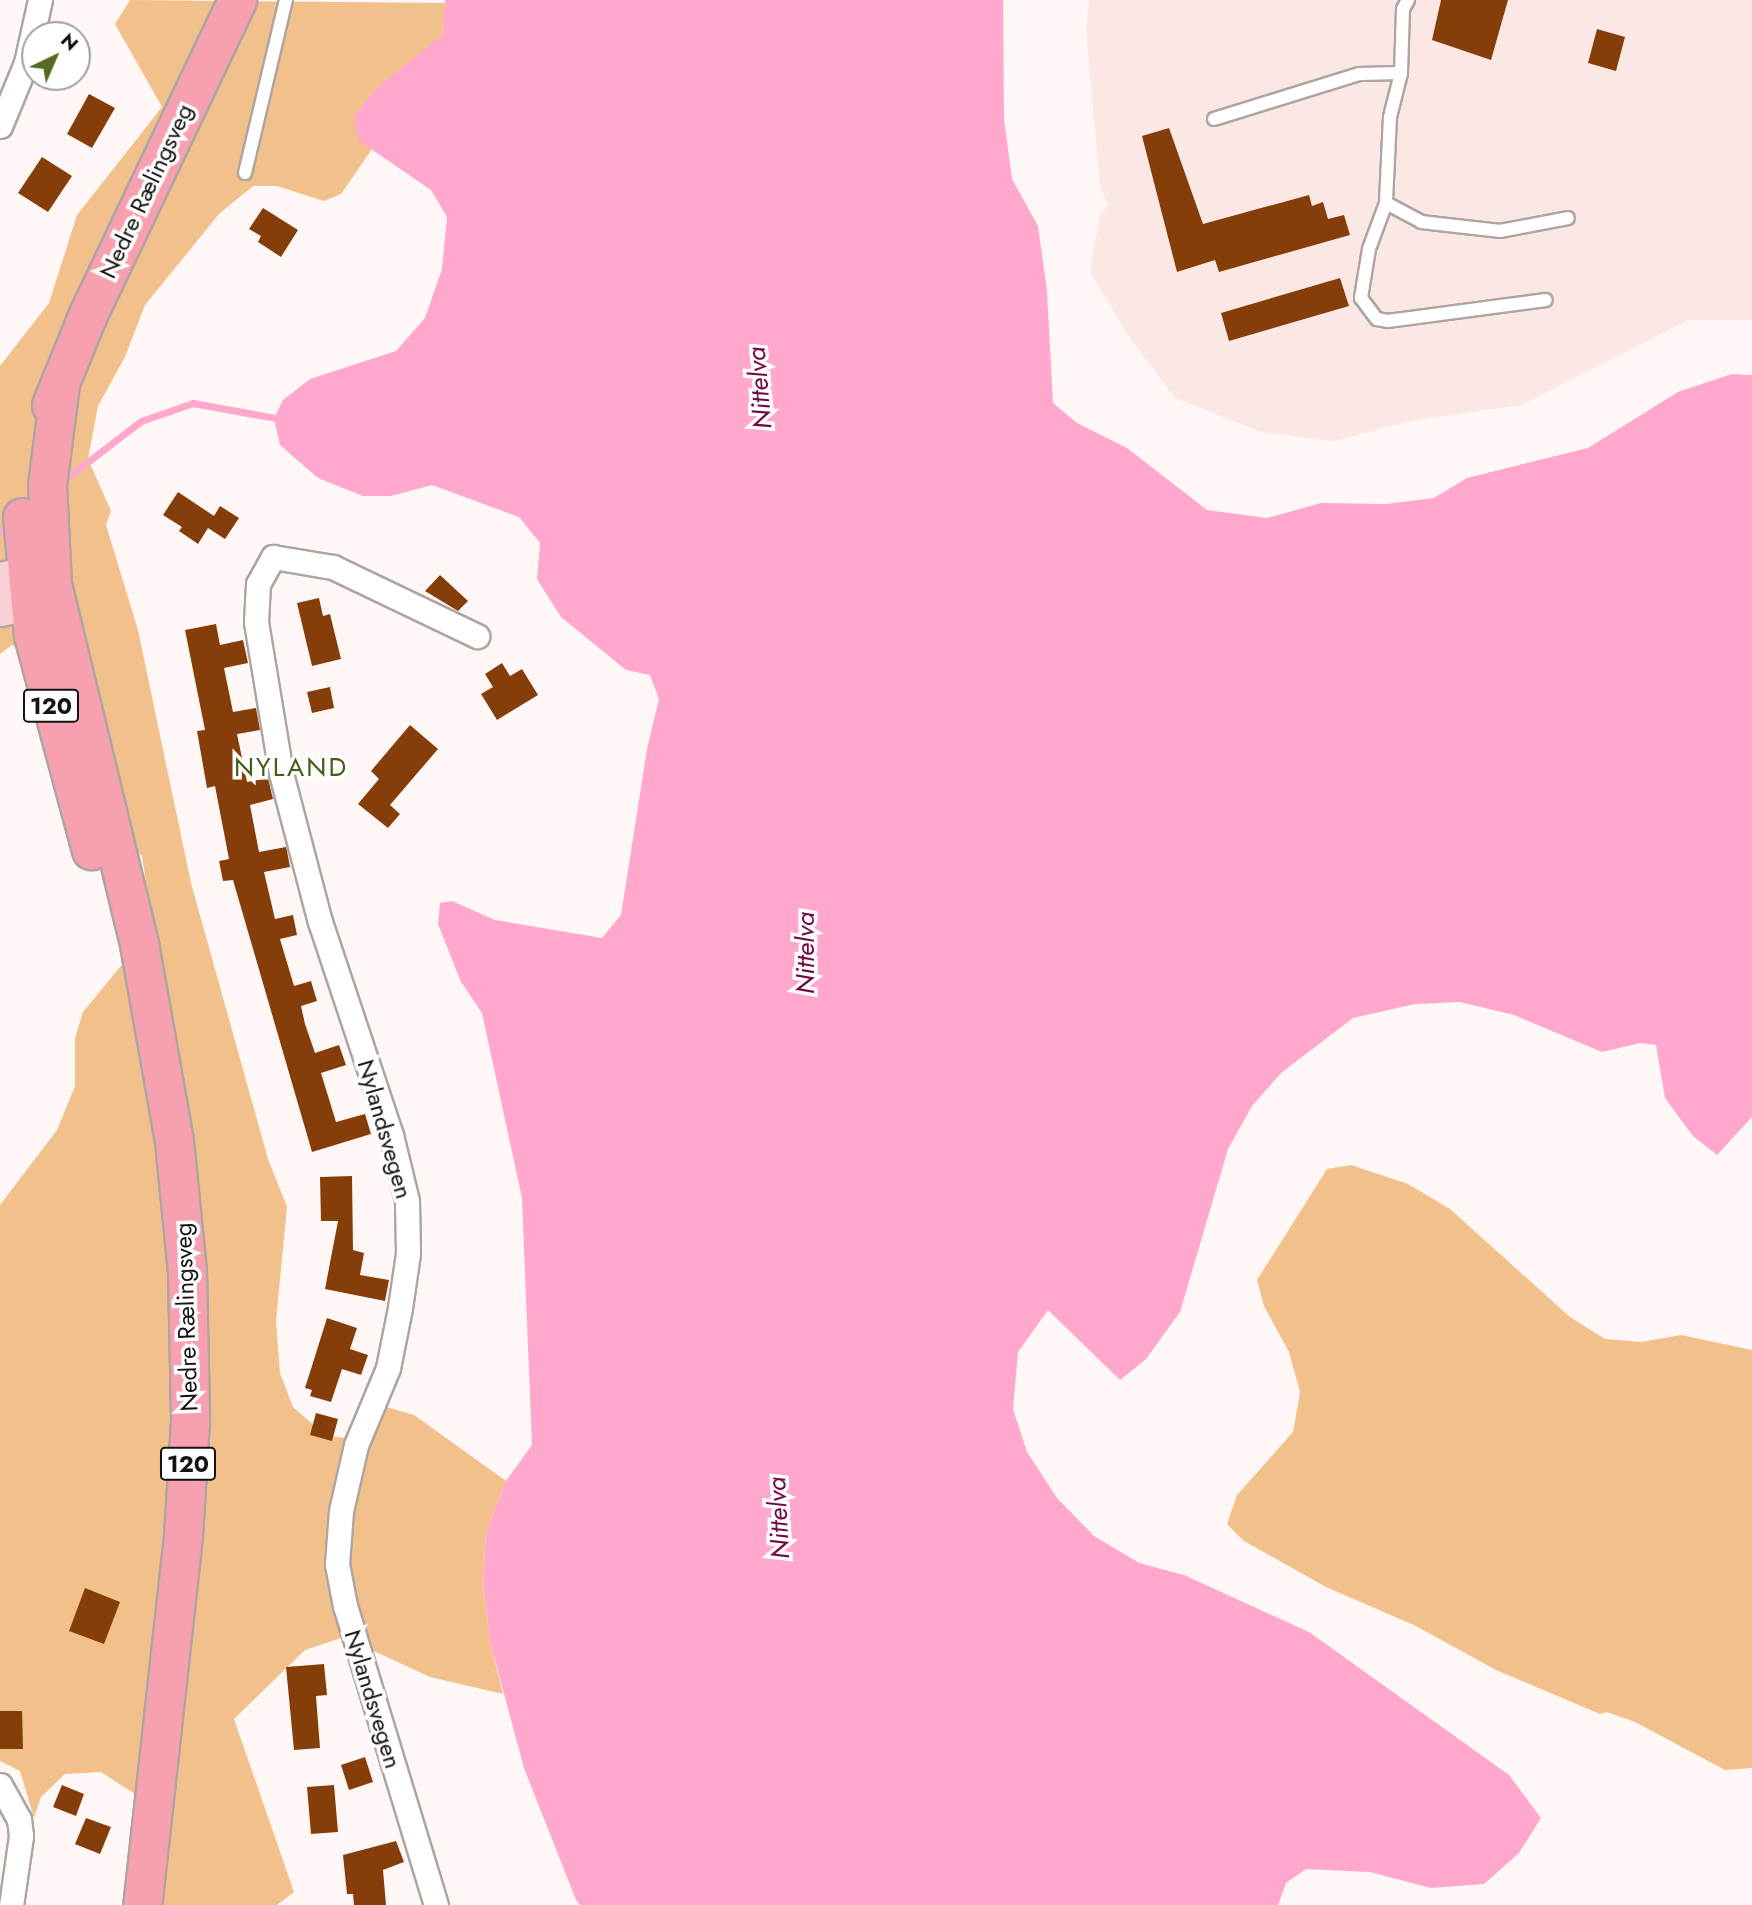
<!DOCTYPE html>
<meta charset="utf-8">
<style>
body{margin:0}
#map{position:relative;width:1752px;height:1905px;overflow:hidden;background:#fef7f5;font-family:Jost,sans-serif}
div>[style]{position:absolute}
.built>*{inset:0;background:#fbe8e5}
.green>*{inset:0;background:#f2c18b}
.water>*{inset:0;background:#ffa7cd}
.stream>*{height:7px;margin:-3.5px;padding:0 3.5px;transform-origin:3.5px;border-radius:3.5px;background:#ffa7cd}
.building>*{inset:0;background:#853e0a}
.roads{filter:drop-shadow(2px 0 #aea5a3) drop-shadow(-2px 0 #aea5a3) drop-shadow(0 2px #aea5a3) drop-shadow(0 -2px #aea5a3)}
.lane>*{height:12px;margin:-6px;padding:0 6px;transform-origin:6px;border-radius:6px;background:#fff}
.street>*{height:23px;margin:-11.5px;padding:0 11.5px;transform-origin:11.5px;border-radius:11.5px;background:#fff}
.secondary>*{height:33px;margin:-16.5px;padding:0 16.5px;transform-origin:16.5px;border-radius:16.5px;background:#facfd8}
.primary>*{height:37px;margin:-18.5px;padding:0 18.5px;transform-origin:18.5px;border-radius:18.5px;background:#f6a0b0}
span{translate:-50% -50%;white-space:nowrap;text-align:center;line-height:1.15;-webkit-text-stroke:7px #fff;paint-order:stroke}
.shield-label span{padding:2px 5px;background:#fff;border:2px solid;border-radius:5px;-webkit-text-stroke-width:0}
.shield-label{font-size:23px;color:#151211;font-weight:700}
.street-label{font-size:24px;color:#151211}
.water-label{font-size:26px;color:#710946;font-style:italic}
.neighbourhood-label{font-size:26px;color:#465d15;letter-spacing:2px}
.north{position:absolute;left:21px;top:21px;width:70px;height:70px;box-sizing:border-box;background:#fff;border:2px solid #a1a0a0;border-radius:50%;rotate:44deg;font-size:19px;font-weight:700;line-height:28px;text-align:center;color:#151211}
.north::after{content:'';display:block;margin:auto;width:24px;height:32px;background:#536c1e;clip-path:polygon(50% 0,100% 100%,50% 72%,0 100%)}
</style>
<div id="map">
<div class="built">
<div style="clip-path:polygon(1089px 0,1752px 0,1752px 320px,1688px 320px,1521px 405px,1410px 421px,1334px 441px,1261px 432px,1175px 398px,1129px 337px,1090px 272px,1100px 214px,1108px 206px,1100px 186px,1086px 31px)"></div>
</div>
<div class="green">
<div style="clip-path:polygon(130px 0,446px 3px,443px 34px,416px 60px,358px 139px,372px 149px,341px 194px,324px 201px,277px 186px,253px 186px,219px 214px,145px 305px,125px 357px,98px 406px,88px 459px,111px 511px,106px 525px,138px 630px,191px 883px,268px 1159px,287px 1207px,276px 1321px,280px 1373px,293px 1407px,326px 1436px,348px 1438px,362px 1400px,414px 1415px,506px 1481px,486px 1533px,483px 1582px,490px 1642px,503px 1694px,430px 1677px,344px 1637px,305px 1650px,234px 1719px,294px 1892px,277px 1905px,138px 1905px,138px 1796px,101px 1772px,65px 1774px,41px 1797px,34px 1818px,20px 1771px,0 1761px,0 1205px,57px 1130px,75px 1086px,75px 1038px,83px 1012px,143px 939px,151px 913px,142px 856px,111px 825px,28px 653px,12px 645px,0 654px,0 366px,49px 303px,77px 215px,162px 107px,115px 24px)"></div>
<div style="clip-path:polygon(1351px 1165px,1408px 1184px,1450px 1209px,1570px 1317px,1605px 1339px,1641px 1342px,1681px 1335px,1752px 1350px,1752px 1768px,1725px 1770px,1635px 1722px,1607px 1712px,1600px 1714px,1496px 1670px,1416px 1626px,1326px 1587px,1244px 1541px,1227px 1524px,1237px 1495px,1293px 1432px,1300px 1392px,1289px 1352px,1264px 1306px,1257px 1280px,1327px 1169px)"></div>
</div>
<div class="water">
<div style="clip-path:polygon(445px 0,1003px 0,1004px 119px,1012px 179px,1038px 226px,1047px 291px,1053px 403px,1077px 423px,1127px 448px,1207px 510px,1267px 518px,1321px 503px,1386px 504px,1434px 498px,1467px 478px,1588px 448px,1678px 392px,1732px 374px,1752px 375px,1752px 1117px,1717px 1155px,1693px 1136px,1665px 1098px,1656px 1045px,1640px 1043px,1602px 1052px,1514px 1015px,1460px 1002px,1415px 1004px,1353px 1018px,1281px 1073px,1252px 1106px,1228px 1149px,1180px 1312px,1146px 1359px,1120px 1380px,1048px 1310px,1018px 1352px,1013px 1409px,1027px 1452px,1057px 1498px,1094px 1536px,1139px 1563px,1184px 1575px,1309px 1632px,1509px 1775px,1541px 1818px,1519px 1853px,1484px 1884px,1431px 1888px,1370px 1872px,1306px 1869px,1286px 1883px,1278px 1905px,580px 1905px,576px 1900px,524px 1768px,490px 1642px,483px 1582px,486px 1533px,506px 1481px,532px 1445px,522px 1198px,482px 1013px,461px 982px,438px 924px,440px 903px,452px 901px,495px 920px,602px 938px,621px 915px,647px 749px,659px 699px,650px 675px,626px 670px,561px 617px,537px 579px,540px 543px,519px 517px,432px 485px,391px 496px,363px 496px,318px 478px,280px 445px,274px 418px,283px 400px,310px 379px,396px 351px,425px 318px,442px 269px,447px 217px,431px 190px,358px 140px,354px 116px,378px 87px,443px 34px)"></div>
</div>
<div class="stream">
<div style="left:60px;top:483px;width:102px;rotate:-37.4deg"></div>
<div style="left:141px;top:421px;width:55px;rotate:-19.1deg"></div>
<div style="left:193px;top:403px;width:89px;rotate:10.3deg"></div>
<div style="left:0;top:532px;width:16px;rotate:-47deg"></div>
</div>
<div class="building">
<div style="clip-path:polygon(1441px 0,1508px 0,1491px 60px,1432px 40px)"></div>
<div style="clip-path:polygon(1597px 29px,1625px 37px,1616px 71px,1588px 63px)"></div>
<div style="clip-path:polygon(89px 94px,115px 108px,92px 148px,67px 134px)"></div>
<div style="clip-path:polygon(1169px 128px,1203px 224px,1309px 195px,1312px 206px,1323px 202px,1328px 219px,1344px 215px,1350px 235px,1219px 272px,1215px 260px,1177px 272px,1142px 136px)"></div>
<div style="clip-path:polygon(42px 157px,72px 176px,48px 212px,18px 193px)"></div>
<div style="clip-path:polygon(263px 208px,298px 230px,281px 257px,258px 242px,261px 236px,249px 229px)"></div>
<div style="clip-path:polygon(1340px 278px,1349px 306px,1229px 341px,1221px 313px)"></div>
<div style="clip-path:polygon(178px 492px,214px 516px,220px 506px,239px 518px,225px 539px,208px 528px,198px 544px,179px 531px,182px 527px,163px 515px)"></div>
<div style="clip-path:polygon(440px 575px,468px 601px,458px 611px,425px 591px)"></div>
<div style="clip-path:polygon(319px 598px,323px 616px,330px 614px,341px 659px,312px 666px,297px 603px)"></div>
<div style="clip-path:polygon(216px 624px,220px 645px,243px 640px,248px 663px,224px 668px,233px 712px,256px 708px,260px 730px,237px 734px,247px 782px,268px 778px,273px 799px,250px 805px,259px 852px,286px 847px,287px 851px,290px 867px,264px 872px,275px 919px,293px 915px,297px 935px,280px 939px,294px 986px,311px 981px,317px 1001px,301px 1006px,305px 1024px,315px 1053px,339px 1045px,346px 1065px,321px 1073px,336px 1122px,365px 1114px,371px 1134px,312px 1152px,233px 880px,223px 881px,219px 861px,229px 859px,215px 786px,207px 788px,197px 731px,205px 730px,185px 630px)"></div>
<div style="clip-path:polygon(502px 663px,510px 676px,522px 669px,538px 695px,497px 720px,481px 694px,493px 687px,485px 674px)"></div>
<div style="clip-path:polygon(330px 687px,334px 708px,312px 713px,307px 692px)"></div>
<div style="clip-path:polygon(410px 725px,438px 749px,390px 805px,400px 814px,388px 828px,358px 804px,379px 779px,371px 771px)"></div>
<div style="clip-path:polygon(352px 1176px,353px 1250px,364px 1253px,360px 1275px,389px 1280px,385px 1301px,325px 1289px,338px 1221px,321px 1221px,320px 1177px)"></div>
<div style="clip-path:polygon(327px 1318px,357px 1328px,350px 1349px,368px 1355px,361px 1375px,342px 1369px,331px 1402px,310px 1396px,312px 1390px,305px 1388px)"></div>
<div style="clip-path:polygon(316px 1413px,338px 1419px,332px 1441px,310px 1435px)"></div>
<div style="clip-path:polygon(85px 1588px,120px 1602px,104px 1644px,69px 1631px)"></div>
<div style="clip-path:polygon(324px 1664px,327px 1695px,316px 1696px,320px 1748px,294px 1750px,286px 1667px)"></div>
<div style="clip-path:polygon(0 1711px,22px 1711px,23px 1749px,0 1749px)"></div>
<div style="clip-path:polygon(365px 1757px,373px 1782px,349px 1790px,341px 1765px)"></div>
<div style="clip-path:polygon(62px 1785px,84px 1794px,76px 1816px,53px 1807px)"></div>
<div style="clip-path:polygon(334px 1785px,338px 1832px,311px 1834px,307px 1787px)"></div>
<div style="clip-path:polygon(86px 1818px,111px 1827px,100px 1854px,75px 1844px)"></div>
<div style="clip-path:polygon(396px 1841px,404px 1862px,383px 1870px,386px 1905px,354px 1905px,353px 1894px,347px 1894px,343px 1855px)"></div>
</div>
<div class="roads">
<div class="lane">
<div style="left:1408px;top:0;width:10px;rotate:119deg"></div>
<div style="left:1403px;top:9px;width:64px;rotate:91.8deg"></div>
<div style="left:1401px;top:73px;width:45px;rotate:104deg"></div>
<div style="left:1390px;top:117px;width:86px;rotate:92.7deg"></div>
<div style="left:1386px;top:203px;width:49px;rotate:110.3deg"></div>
<div style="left:1369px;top:249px;width:50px;rotate:99.3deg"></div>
<div style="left:1361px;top:298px;width:26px;rotate:53deg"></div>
<div style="left:1377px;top:319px;width:11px;rotate:10deg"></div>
<div style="left:1388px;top:321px;width:159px;rotate:-7.6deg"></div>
<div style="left:1214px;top:119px;width:152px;rotate:-17.2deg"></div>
<div style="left:1359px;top:74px;width:42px;rotate:-1.4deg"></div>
<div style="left:245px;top:173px;width:178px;rotate:-76.7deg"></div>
<div style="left:1386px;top:203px;width:40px;rotate:28deg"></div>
<div style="left:1421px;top:222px;width:80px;rotate:6.5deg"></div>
<div style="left:1500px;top:231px;width:69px;rotate:-10.8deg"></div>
</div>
<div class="street">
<div style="left:0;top:126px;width:68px;rotate:-67.6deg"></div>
<div style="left:26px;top:63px;width:65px;rotate:-77.5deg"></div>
<div style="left:0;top:1785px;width:39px;rotate:61deg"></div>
<div style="left:19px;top:1819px;width:17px;rotate:83deg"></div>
<div style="left:21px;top:1836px;width:70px;rotate:98.2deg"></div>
<div style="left:436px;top:1905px;width:313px;rotate:-106.9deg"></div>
<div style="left:345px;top:1606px;width:43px;rotate:-100.8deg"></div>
<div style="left:337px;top:1564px;width:53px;rotate:-85.7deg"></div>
<div style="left:341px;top:1511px;width:68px;rotate:-77.2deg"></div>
<div style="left:356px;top:1445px;width:83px;rotate:-67.4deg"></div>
<div style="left:388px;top:1368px;width:61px;rotate:-78.7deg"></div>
<div style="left:400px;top:1308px;width:56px;rotate:-81.7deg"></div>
<div style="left:408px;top:1253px;width:52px;rotate:-91.1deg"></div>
<div style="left:407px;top:1201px;width:68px;rotate:-103.6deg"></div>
<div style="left:391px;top:1135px;width:225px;rotate:-108.4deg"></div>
<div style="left:320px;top:922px;width:154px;rotate:-104.7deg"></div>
<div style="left:281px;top:773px;width:153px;rotate:-99.4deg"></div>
<div style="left:256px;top:622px;width:38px;rotate:-87deg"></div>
<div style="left:258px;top:584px;width:31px;rotate:-61deg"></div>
<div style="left:273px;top:557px;width:61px;rotate:9.5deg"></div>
<div style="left:333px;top:567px;width:160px;rotate:25.6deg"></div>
</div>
<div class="secondary">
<div style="left:0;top:579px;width:25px;rotate:-12deg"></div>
<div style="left:24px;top:574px;width:30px;rotate:20deg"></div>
<div style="left:0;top:609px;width:29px;rotate:-12deg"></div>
<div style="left:28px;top:603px;width:28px;rotate:-39deg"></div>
</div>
<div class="primary">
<div style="left:60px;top:384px;width:102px;rotate:97.3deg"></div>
<div style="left:47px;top:485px;width:99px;rotate:87.1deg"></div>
<div style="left:52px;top:584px;width:370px;rotate:76.4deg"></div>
<div style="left:139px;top:944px;width:200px;rotate:79.9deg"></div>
<div style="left:174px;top:1141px;width:132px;rotate:84.3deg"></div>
<div style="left:187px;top:1272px;width:149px;rotate:88.8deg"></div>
<div style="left:190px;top:1421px;width:115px;rotate:93.5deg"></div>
<div style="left:183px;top:1536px;width:371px;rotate:96.3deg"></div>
<div style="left:51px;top:405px;width:98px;rotate:-67.9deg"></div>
<div style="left:88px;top:314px;width:348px;rotate:-64.6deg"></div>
<div style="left:22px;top:517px;width:119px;rotate:84.7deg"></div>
<div style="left:33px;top:635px;width:223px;rotate:74.9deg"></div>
</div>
</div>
<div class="shield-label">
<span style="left:51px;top:706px">120</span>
<span style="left:188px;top:1464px">120</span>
</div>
<div class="street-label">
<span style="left:146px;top:191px;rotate:-65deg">Nedre Rælingsveg</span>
<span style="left:385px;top:1129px;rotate:74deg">Nylandsvegen</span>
<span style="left:186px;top:1317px;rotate:-92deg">Nedre Rælingsveg</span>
<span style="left:373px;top:1699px;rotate:73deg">Nylandsvegen</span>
</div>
<div class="water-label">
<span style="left:760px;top:388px;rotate:-95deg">Nittelva</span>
<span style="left:806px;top:953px;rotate:-90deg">Nittelva</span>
<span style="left:779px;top:1518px;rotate:-93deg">Nittelva</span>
</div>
<div class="neighbourhood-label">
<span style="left:291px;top:768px">NYLAND</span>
</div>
<div class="north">N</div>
</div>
